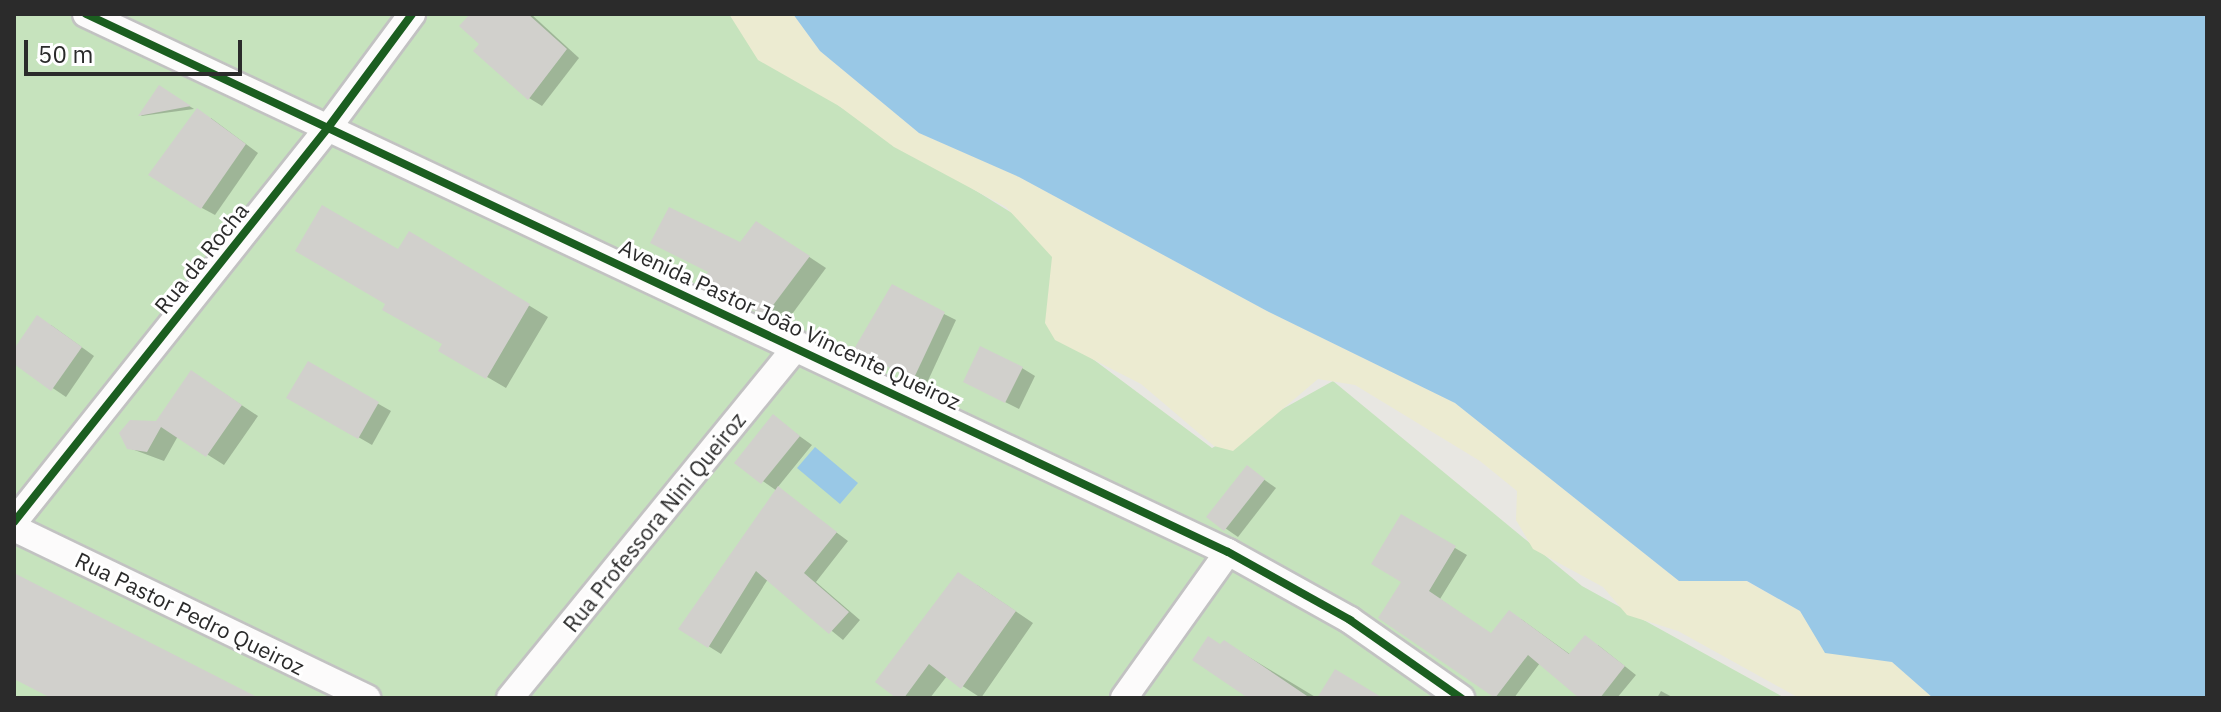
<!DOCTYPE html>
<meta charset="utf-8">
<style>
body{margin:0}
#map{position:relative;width:2221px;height:712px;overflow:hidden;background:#e8e7e2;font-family:"IBM Plex Sans",sans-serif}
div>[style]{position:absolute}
.green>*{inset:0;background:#c6e3bd}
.sand>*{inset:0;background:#ecebd1}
.water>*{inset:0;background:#99c8e6}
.shadow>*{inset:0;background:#0003}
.building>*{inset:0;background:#d1d0cc}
.roads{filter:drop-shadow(2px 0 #c2c2c2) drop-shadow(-2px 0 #c2c2c2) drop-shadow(0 2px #c2c2c2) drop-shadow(0 -2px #c2c2c2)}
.minor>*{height:26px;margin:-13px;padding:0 13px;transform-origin:13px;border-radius:13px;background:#fcfbfb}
.cycleway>*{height:8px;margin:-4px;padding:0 4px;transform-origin:4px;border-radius:4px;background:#1b5e20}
span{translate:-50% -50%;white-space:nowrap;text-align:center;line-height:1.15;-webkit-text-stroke:6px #fff;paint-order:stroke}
.street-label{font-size:22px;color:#2b2b2b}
.frame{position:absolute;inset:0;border:16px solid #2b2b2b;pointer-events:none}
.scale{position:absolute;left:24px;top:40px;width:218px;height:36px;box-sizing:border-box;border:4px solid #2b2b2b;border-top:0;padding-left:10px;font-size:24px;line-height:28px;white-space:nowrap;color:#2b2b2b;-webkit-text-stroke:6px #fff;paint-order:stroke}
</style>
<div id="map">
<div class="green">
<div style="clip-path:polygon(14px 14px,760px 14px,839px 106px,1072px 250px,1062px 336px,1212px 448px,1333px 381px,1582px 586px,1785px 698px,14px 698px)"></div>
</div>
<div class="sand">
<div style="clip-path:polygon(729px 14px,793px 14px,820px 51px,919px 133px,1019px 177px,1267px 311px,1455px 403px,1679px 581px,1746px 581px,1800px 611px,1825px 652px,1892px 662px,1933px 698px,1799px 698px,1678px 631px,1627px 615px,1603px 587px,1533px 549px,1516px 520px,1517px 491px,1480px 461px,1355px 385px,1318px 379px,1233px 451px,1214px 446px,1141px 384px,1055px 340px,1045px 323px,1052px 257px,1006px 207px,894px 147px,839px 106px,758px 60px)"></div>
</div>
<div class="water">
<div style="clip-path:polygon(793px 14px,2207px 14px,2207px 698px,1933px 698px,1892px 662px,1825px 653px,1800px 611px,1747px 581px,1679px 581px,1455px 403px,1267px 311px,1019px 177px,919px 133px,820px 51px)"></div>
<div style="clip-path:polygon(815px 447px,858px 483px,840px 504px,797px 468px)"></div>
</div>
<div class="shadow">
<div style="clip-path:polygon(473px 14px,531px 14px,579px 58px,542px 106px,529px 98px,481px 43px)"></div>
<div style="clip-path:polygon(159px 87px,194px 109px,141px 116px)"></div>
<div style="clip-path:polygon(211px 118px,258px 153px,215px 215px,202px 208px)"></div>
<div style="clip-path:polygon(773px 233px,826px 268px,784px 325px,720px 292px,710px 272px,740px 245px)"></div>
<div style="clip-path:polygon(429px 245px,548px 317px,506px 388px,441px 350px,445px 343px)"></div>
<div style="clip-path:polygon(944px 314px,956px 320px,926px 385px,868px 355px)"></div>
<div style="clip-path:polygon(51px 325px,94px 356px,66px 397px,14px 362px,14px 352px)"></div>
<div style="clip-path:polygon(308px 364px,391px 411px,372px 445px,289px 397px)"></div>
<div style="clip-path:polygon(1022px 368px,1035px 376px,1019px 409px,979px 389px)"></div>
<div style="clip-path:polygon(192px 372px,258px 416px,224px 465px,178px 436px,164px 461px,129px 448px,157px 423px)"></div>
<div style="clip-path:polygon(773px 417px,812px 445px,777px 488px,848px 541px,816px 582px,860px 620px,843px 640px,768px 579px,721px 654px,681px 629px,777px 491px,737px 463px)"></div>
<div style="clip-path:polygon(1248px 468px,1276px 488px,1238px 537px,1209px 517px)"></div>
<div style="clip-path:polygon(1402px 517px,1467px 555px,1440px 599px,1492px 635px,1521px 619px,1571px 655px,1598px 645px,1636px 675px,1617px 698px,1583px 698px,1540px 663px,1514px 698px,1499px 698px,1380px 618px,1404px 581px)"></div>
<div style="clip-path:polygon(977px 585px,1033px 623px,981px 698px,947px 676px,930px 698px,900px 698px)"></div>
<div style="clip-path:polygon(1224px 642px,1317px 698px,1251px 698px,1221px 647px)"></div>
<div style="clip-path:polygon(1661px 691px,1674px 698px,1657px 698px)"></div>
</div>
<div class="building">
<div style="clip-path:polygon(470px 14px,528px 14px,567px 49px,528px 100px,473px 51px,479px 44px,459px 26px)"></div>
<div style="clip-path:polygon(159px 85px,191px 106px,138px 116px)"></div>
<div style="clip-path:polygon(197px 108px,246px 144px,201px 209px,148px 175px)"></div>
<div style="clip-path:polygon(322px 205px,398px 249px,409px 231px,530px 304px,486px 379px,438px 351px,442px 344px,382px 310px,385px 304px,295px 251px)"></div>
<div style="clip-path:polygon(669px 207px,740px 242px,756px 221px,810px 256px,765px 316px,700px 283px,708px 272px,650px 243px)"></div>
<div style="clip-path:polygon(892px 284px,945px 312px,913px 380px,854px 349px)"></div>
<div style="clip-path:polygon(37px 315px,82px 347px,51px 391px,14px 364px,14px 349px)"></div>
<div style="clip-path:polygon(980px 346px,1023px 367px,1005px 403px,963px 382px)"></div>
<div style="clip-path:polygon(308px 361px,379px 402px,358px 439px,286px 398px)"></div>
<div style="clip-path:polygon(191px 370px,242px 405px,206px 457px,161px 427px,147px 452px,127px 449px,119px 433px,130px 420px,156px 421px)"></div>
<div style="clip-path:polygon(773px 414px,800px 436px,761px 484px,734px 463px)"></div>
<div style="clip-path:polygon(1247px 465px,1265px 479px,1224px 531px,1206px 517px)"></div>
<div style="clip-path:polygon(778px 486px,837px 532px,804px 573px,849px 612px,829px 634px,756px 571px,708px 648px,678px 629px)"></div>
<div style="clip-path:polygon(1401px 514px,1456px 546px,1429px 591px,1491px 633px,1509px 610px,1569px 654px,1585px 635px,1625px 666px,1600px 698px,1579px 698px,1528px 655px,1495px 698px,1378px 618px,1401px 582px,1371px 564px)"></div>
<div style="clip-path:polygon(958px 572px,1016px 611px,961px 689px,929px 664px,904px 698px,896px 698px,875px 682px)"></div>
<div style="clip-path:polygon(14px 573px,259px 698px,51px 698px,14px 679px)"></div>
<div style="clip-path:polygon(1208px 636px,1220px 644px,1224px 640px,1310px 698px,1248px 698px,1192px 660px)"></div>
<div style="clip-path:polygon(1335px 669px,1383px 698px,1317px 698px)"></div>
</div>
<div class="roads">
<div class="minor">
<div style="left:86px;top:14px;width:1262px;rotate:25.23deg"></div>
<div style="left:1228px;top:552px;width:140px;rotate:29.1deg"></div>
<div style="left:1350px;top:620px;width:136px;rotate:35.1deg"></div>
<div style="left:14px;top:522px;width:502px;rotate:-51.46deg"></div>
<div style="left:327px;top:129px;width:143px;rotate:-53.5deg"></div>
<div style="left:14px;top:528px;width:392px;rotate:25.7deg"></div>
<div style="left:510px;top:698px;width:456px;rotate:-50.8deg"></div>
<div style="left:1124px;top:698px;width:179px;rotate:-54.5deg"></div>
</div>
</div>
<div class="cycleway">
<div style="left:86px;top:14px;width:1262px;rotate:25.23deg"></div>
<div style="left:1228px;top:552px;width:140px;rotate:29.1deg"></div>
<div style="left:1350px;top:620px;width:136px;rotate:35.1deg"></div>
<div style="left:14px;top:522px;width:502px;rotate:-51.46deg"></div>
<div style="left:327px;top:129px;width:143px;rotate:-53.5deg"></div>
</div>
<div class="street-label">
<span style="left:201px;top:258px;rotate:-51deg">Rua da Rocha</span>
<span style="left:790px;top:324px;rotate:25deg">Avenida Pastor João Vincente Queiroz</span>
<span style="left:654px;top:522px;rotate:-51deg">Rua Professora Nini Queiroz</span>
<span style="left:190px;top:613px;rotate:26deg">Rua Pastor Pedro Queiroz</span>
</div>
<div class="frame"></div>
<div class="scale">50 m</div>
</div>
